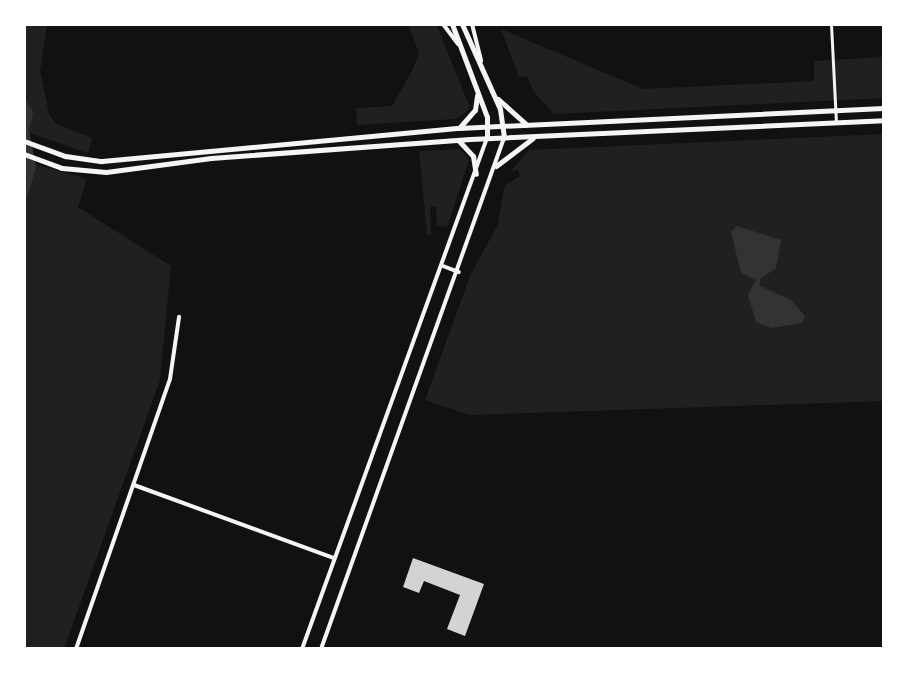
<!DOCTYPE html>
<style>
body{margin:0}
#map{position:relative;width:908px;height:673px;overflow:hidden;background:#111;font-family:"Source Sans 3",sans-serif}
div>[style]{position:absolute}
.green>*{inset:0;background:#202020}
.water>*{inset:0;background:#333}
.building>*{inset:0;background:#d3d3d3}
.minor>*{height:3px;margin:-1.5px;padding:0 1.5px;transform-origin:1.5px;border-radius:1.5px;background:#f5f5f5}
.tertiary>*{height:4px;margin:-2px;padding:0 2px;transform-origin:2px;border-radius:2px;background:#f5f5f5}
.secondary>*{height:4px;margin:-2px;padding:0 2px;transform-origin:2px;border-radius:2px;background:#f5f5f5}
.primary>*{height:5px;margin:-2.5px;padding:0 2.5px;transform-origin:2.5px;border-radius:2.5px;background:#f5f5f5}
span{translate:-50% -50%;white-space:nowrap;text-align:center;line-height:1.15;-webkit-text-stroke:8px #fff;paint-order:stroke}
.frame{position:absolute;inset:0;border:26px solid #fff;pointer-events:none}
</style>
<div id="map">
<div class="green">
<div style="clip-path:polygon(24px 24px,47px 24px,40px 71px,49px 114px,55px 123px,92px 138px,88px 153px,24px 131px)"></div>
<div style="clip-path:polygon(408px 24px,436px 24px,469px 105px,467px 112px,455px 119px,357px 125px,356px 108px,392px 106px,413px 69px,419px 53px)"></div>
<div style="clip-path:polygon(501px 29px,643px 89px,814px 81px,814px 61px,884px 57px,884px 98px,554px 114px,534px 92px,527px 76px,519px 77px)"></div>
<div style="clip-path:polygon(884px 134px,884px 401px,470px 415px,425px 400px,470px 276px,498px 224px,505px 185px,520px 176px,518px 170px,510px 172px,529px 150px)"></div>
<div style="clip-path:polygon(460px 149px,469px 160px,447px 227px,437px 225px,436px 207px,430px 207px,431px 235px,427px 235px,419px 151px)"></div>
<div style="clip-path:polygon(24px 161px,87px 179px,78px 207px,171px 266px,160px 380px,64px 649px,24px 649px)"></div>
</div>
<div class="water">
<div style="clip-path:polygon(24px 97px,33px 112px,29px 130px,36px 167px,24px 207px)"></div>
<div style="clip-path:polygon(737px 226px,781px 240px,776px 268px,760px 279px,760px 286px,791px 300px,805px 316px,802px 323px,772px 328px,756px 322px,748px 295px,756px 280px,741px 273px,731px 232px)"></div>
</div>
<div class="building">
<div style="clip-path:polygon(413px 558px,484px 584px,465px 636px,447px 629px,460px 595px,424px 581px,419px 593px,403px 587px)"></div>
</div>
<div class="minor">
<div style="left:831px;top:24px;width:98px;rotate:87.1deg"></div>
</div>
<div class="tertiary">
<div style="left:443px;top:24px;width:25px;rotate:53deg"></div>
<div style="left:472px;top:24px;width:38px;rotate:76deg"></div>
<div style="left:134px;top:485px;width:213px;rotate:20.1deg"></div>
<div style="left:76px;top:649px;width:286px;rotate:-70.8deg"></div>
<div style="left:170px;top:379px;width:63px;rotate:-81.7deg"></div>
</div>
<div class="secondary">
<div style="left:443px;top:266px;width:17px;rotate:21deg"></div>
<div style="left:302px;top:649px;width:543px;rotate:-70.1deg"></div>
<div style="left:321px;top:649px;width:543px;rotate:-70.3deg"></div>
</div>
<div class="primary">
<div style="left:452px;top:24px;width:99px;rotate:69.4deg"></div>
<div style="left:487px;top:117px;width:21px;rotate:90deg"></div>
<div style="left:462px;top:24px;width:93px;rotate:65.9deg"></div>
<div style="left:500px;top:109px;width:29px;rotate:82deg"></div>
<div style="left:498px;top:99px;width:38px;rotate:42deg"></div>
<div style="left:460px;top:127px;width:23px;rotate:-49deg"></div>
<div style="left:475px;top:110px;width:15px;rotate:-82deg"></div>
<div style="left:24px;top:141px;width:44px;rotate:20.1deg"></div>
<div style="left:65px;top:156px;width:37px;rotate:8deg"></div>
<div style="left:102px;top:161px;width:359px;rotate:-5.3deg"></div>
<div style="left:459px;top:128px;width:425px;rotate:-2.7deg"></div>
<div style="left:459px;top:141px;width:21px;rotate:47deg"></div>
<div style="left:473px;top:156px;width:18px;rotate:81deg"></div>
<div style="left:24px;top:154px;width:40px;rotate:20.2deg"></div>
<div style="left:62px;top:168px;width:44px;rotate:5.2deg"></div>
<div style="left:106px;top:172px;width:106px;rotate:-7.6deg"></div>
<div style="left:211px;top:158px;width:260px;rotate:-4.2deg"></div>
<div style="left:470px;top:139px;width:414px;rotate:-2.6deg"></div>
<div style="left:496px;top:166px;width:46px;rotate:-37.1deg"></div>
</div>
<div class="frame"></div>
</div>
